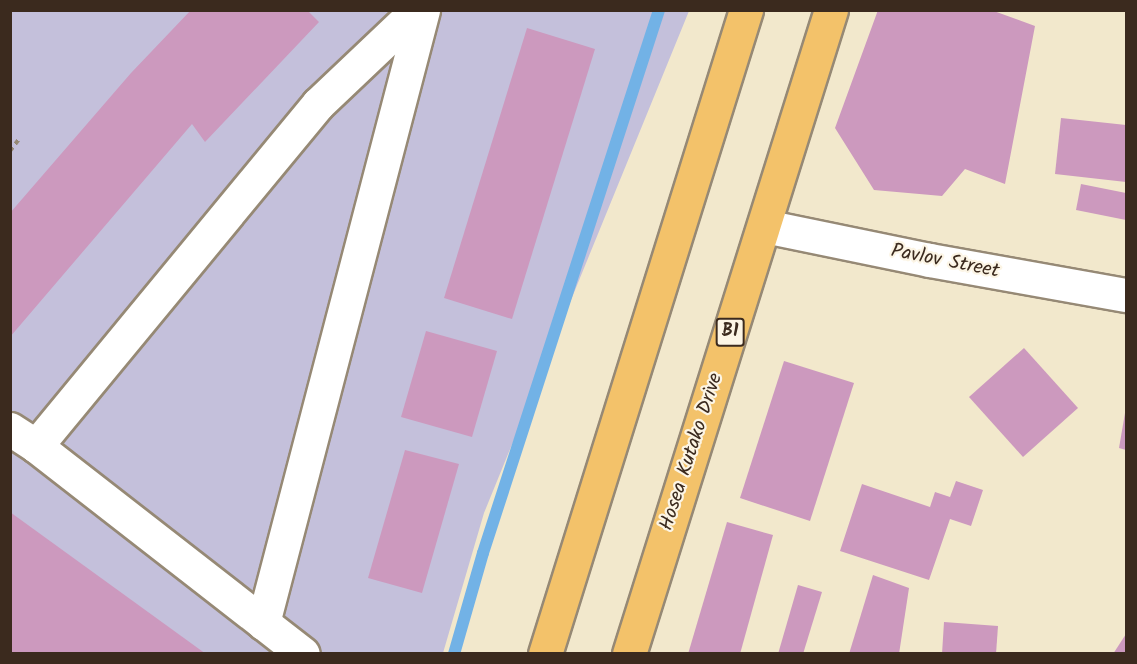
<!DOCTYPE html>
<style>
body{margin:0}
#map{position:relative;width:1137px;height:664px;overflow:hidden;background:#f2e8cc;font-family:Kalam,sans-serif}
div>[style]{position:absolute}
.industrial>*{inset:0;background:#c4c0db}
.stream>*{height:12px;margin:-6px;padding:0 6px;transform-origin:6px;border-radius:6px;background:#72b2e6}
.building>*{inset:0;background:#cc99be}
.path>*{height:4px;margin-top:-2px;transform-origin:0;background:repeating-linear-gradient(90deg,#968975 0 4.5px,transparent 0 9px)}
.roads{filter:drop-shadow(2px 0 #968975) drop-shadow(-2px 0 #968975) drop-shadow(0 2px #968975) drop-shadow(0 -2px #968975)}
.minor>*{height:33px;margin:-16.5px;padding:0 16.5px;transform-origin:16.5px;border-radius:16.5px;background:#fff}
.major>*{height:33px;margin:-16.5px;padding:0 16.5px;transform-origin:16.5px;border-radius:16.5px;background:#f3c26a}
span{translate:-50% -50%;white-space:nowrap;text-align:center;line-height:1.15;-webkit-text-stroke:4.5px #fcf5e5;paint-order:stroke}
.shield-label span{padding:2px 4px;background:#fcf5e5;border:2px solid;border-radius:4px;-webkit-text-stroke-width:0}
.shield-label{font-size:18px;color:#3b2a1e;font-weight:700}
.street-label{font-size:20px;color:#3b2a1e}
.frame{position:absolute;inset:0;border:12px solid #3b2a1e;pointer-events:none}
</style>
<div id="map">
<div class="industrial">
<div style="clip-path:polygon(10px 11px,689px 11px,484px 513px,443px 653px,11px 653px)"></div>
</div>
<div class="stream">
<div style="left:454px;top:654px;width:105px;rotate:-74deg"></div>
<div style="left:483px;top:553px;width:571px;rotate:-72.04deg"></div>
</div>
<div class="building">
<div style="clip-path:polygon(191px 10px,307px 10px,319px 22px,205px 142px,192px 124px,10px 337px,10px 213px,131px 73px)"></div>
<div style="clip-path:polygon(878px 10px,991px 10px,1035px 26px,1005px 184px,965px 169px,942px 196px,874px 190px,835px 128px)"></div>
<div style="clip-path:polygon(527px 28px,595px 49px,512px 319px,444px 298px)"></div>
<div style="clip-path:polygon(1061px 118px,1126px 125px,1126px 182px,1055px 174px)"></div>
<div style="clip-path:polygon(1081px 184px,1126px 193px,1126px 220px,1076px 210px)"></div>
<div style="clip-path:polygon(426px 331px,497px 351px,472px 437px,401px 417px)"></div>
<div style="clip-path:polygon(1024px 348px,1078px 408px,1023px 457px,969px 397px)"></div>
<div style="clip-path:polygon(784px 361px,854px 383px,810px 521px,740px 498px)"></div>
<div style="clip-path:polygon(1125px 413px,1126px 413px,1126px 450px,1119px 448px)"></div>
<div style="clip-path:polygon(405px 450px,459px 464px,422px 593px,368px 578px)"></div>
<div style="clip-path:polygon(956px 481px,983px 490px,971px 526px,950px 519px,929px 580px,840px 551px,862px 484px,930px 507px,935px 492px,950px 497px)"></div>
<div style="clip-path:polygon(10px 512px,206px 654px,10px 654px)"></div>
<div style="clip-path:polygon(727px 522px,773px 535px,740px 654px,688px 654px)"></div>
<div style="clip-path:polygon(873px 575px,909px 588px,899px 654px,849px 654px)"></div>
<div style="clip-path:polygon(798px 585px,822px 592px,803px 654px,778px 654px)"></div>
<div style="clip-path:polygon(944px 622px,998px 626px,996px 654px,942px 654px)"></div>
<div style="clip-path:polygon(1126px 634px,1126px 654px,1113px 654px)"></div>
</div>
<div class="path">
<div style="left:10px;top:151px;width:15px;rotate:-53deg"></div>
</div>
<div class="roads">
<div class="minor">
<div style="left:764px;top:226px;width:168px;rotate:11.6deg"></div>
<div style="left:929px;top:260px;width:200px;rotate:10.1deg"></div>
<div style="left:10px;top:429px;width:31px;rotate:33deg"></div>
<div style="left:36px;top:446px;width:338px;rotate:37.9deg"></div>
<div style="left:36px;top:446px;width:443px;rotate:-50.5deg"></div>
<div style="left:318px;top:104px;width:137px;rotate:-43.5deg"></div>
<div style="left:263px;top:623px;width:634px;rotate:-75.37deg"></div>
</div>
<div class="major">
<div style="left:545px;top:654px;width:675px;rotate:-72.67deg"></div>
<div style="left:629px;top:654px;width:675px;rotate:-72.59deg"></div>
</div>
</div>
<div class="shield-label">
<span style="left:730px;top:332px">B1</span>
</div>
<div class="street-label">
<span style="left:945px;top:262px;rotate:11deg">Pavlov Street</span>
<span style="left:692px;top:452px;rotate:-72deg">Hosea Kutako Drive</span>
</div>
<div class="frame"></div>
</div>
